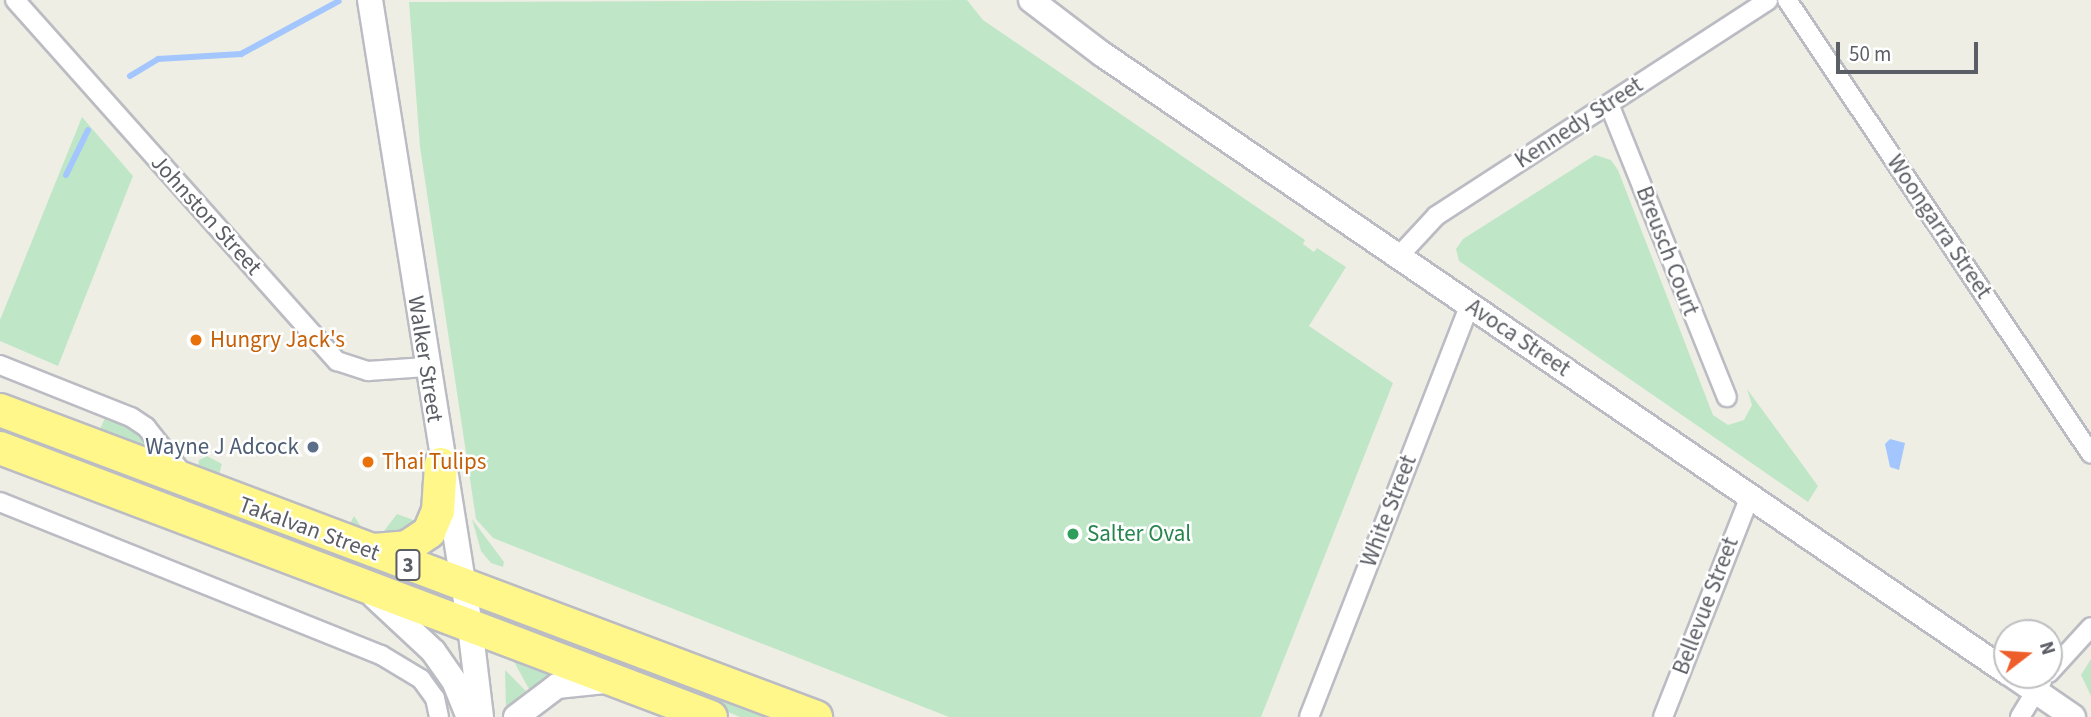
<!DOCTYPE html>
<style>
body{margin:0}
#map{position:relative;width:2091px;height:717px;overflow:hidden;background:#efeee4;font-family:"Source Sans 3",sans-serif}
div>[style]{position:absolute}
.green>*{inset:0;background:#bfe7c7}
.water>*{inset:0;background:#a3c6ff}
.stream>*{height:6px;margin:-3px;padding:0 3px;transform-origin:3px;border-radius:3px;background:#a3c6ff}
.roads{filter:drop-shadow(2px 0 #bbbcc3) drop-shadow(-2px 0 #bbbcc3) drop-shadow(0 2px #bbbcc3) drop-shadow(0 -2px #bbbcc3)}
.street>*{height:18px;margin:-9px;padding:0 9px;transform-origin:9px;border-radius:9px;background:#fff}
.secondary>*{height:24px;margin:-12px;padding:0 12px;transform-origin:12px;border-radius:12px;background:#fff}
.highway>*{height:32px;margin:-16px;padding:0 16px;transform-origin:16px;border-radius:16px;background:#fff78a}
.dots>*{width:19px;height:19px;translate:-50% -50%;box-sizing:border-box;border:4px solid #fff;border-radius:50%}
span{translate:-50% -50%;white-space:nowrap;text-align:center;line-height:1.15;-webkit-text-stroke:5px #fff;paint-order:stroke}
.shield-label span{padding:2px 5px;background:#fff;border:2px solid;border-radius:5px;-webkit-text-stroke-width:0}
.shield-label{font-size:21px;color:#5c5e65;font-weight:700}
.street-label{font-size:23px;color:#5c5e65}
.food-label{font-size:23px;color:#c56008}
.left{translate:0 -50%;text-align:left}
.service-label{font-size:23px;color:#4e5e75}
.right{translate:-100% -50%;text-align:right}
.leisure-label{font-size:23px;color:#27864d}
.north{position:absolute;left:1993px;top:619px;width:70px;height:70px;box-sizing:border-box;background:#fff;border:2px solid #bebfc1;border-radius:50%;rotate:73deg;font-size:19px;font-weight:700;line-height:28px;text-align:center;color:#5c5e65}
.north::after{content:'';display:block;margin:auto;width:24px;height:32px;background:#ee5e2a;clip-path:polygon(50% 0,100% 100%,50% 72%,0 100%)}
.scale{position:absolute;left:1836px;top:42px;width:142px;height:32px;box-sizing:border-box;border:4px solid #5c5e65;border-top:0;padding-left:9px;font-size:21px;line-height:24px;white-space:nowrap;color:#5c5e65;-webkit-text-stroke:5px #fff;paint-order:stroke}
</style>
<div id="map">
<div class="green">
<div style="clip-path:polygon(967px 0,983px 20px,1305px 240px,1303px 244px,1314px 252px,1317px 248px,1346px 267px,1309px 326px,1393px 383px,1261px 717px,949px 717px,493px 538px,476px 519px,420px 147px,409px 2px)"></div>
<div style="clip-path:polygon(82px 117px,133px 176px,58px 366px,0 341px,0 320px)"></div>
<div style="clip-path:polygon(1595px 155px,1611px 160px,1618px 170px,1713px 415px,1728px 425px,1744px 420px,1752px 405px,1747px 389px,1818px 486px,1808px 502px,1459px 261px,1456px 249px,1463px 239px)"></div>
<div style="clip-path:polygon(105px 418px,133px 429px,161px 454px,99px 431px)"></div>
<div style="clip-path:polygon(167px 440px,186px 442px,182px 457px,180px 458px)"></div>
<div style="clip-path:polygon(207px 456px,222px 464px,218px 478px,198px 467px,199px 460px)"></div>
<div style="clip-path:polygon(397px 514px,416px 521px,417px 530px,387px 541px,347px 529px,354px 516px,364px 531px,380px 536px)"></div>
<div style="clip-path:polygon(472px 519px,504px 562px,503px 567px,491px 563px,481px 551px)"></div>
<div style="clip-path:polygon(554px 631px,784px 717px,740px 717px,552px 637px)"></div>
<div style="clip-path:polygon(512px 658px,551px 675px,552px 678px,529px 689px)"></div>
<div style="clip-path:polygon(2091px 659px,2091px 696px,2081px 675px)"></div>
<div style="clip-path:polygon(505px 670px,526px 691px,509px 710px,506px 709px)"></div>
</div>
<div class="water">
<div style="clip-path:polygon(1890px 439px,1905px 443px,1899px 470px,1890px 467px,1885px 444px)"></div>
</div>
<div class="stream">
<div style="left:130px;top:76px;width:33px;rotate:-31deg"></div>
<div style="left:158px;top:59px;width:83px;rotate:-3.4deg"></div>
<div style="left:241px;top:54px;width:111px;rotate:-28.4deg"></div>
<div style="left:66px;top:175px;width:50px;rotate:-63.9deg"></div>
</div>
<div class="roads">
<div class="street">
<div style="left:15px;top:0;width:484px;rotate:48.3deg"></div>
<div style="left:337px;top:361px;width:33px;rotate:18deg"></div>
<div style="left:368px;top:371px;width:58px;rotate:-3.9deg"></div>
<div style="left:1787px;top:0;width:546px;rotate:56.19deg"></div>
<div style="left:1609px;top:104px;width:316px;rotate:68.1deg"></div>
<div style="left:1399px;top:256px;width:54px;rotate:-47.2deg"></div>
<div style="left:1436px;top:216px;width:396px;rotate:-33deg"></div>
<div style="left:0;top:365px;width:141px;rotate:21.7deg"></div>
<div style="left:131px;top:417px;width:18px;rotate:34deg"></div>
<div style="left:146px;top:427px;width:60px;rotate:51.8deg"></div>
<div style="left:0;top:502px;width:411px;rotate:21.9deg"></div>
<div style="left:381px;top:655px;width:47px;rotate:31deg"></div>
<div style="left:421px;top:679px;width:24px;rotate:54deg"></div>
<div style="left:435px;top:698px;width:19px;rotate:78deg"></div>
<div style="left:2049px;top:673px;width:62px;rotate:-47.6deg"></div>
<div style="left:1309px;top:717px;width:442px;rotate:-68.7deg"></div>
<div style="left:1663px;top:717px;width:238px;rotate:-68.5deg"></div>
<div style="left:2020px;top:717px;width:42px;rotate:-58.6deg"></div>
</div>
<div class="secondary">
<div style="left:370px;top:0;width:634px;rotate:80.92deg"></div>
<div style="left:470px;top:626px;width:92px;rotate:83.1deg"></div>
<div style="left:1031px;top:0;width:89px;rotate:37.3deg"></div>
<div style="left:1102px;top:54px;width:1096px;rotate:34.33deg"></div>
<div style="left:374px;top:596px;width:81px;rotate:43deg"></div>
<div style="left:433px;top:651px;width:39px;rotate:55deg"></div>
<div style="left:455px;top:683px;width:37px;rotate:68deg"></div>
<div style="left:2012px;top:675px;width:74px;rotate:34.5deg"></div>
<div style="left:516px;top:717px;width:51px;rotate:-37.1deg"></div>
<div style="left:557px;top:686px;width:48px;rotate:-5.9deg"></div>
</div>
<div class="highway">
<div style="left:0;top:410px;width:872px;rotate:20.62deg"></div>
<div style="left:0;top:448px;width:760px;rotate:20.72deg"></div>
<div style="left:374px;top:550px;width:33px;rotate:-5deg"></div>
<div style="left:407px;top:547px;width:27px;rotate:-34deg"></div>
<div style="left:429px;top:532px;width:23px;rotate:-67deg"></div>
<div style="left:438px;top:511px;width:47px;rotate:-86.3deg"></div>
</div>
</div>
<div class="dots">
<div style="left:196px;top:340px;background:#e8710a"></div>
<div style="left:313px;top:447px;background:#5c6f8a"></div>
<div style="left:368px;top:462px;background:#e8710a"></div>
<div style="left:1073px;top:534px;background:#2e9e5b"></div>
</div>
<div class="shield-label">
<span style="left:408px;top:565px">3</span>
</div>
<div class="street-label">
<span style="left:1579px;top:123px;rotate:-33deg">Kennedy Street</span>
<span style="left:206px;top:215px;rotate:48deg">Johnston Street</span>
<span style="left:1939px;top:227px;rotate:56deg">Woongarra Street</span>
<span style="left:1667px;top:251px;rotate:69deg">Breusch Court</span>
<span style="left:1518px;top:338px;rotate:34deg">Avoca Street</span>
<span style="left:425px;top:359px;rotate:81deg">Walker Street</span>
<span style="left:1389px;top:511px;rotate:-69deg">White Street</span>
<span style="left:309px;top:529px;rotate:20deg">Takalvan Street</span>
<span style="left:1706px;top:606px;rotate:-69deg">Bellevue Street</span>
</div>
<div class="food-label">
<span class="left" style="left:210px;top:340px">Hungry Jack's</span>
<span class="left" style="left:382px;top:462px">Thai Tulips</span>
</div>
<div class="service-label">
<span class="right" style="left:299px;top:447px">Wayne J Adcock</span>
</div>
<div class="leisure-label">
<span class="left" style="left:1087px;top:534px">Salter Oval</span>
</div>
<div class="north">N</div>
<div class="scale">50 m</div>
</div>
